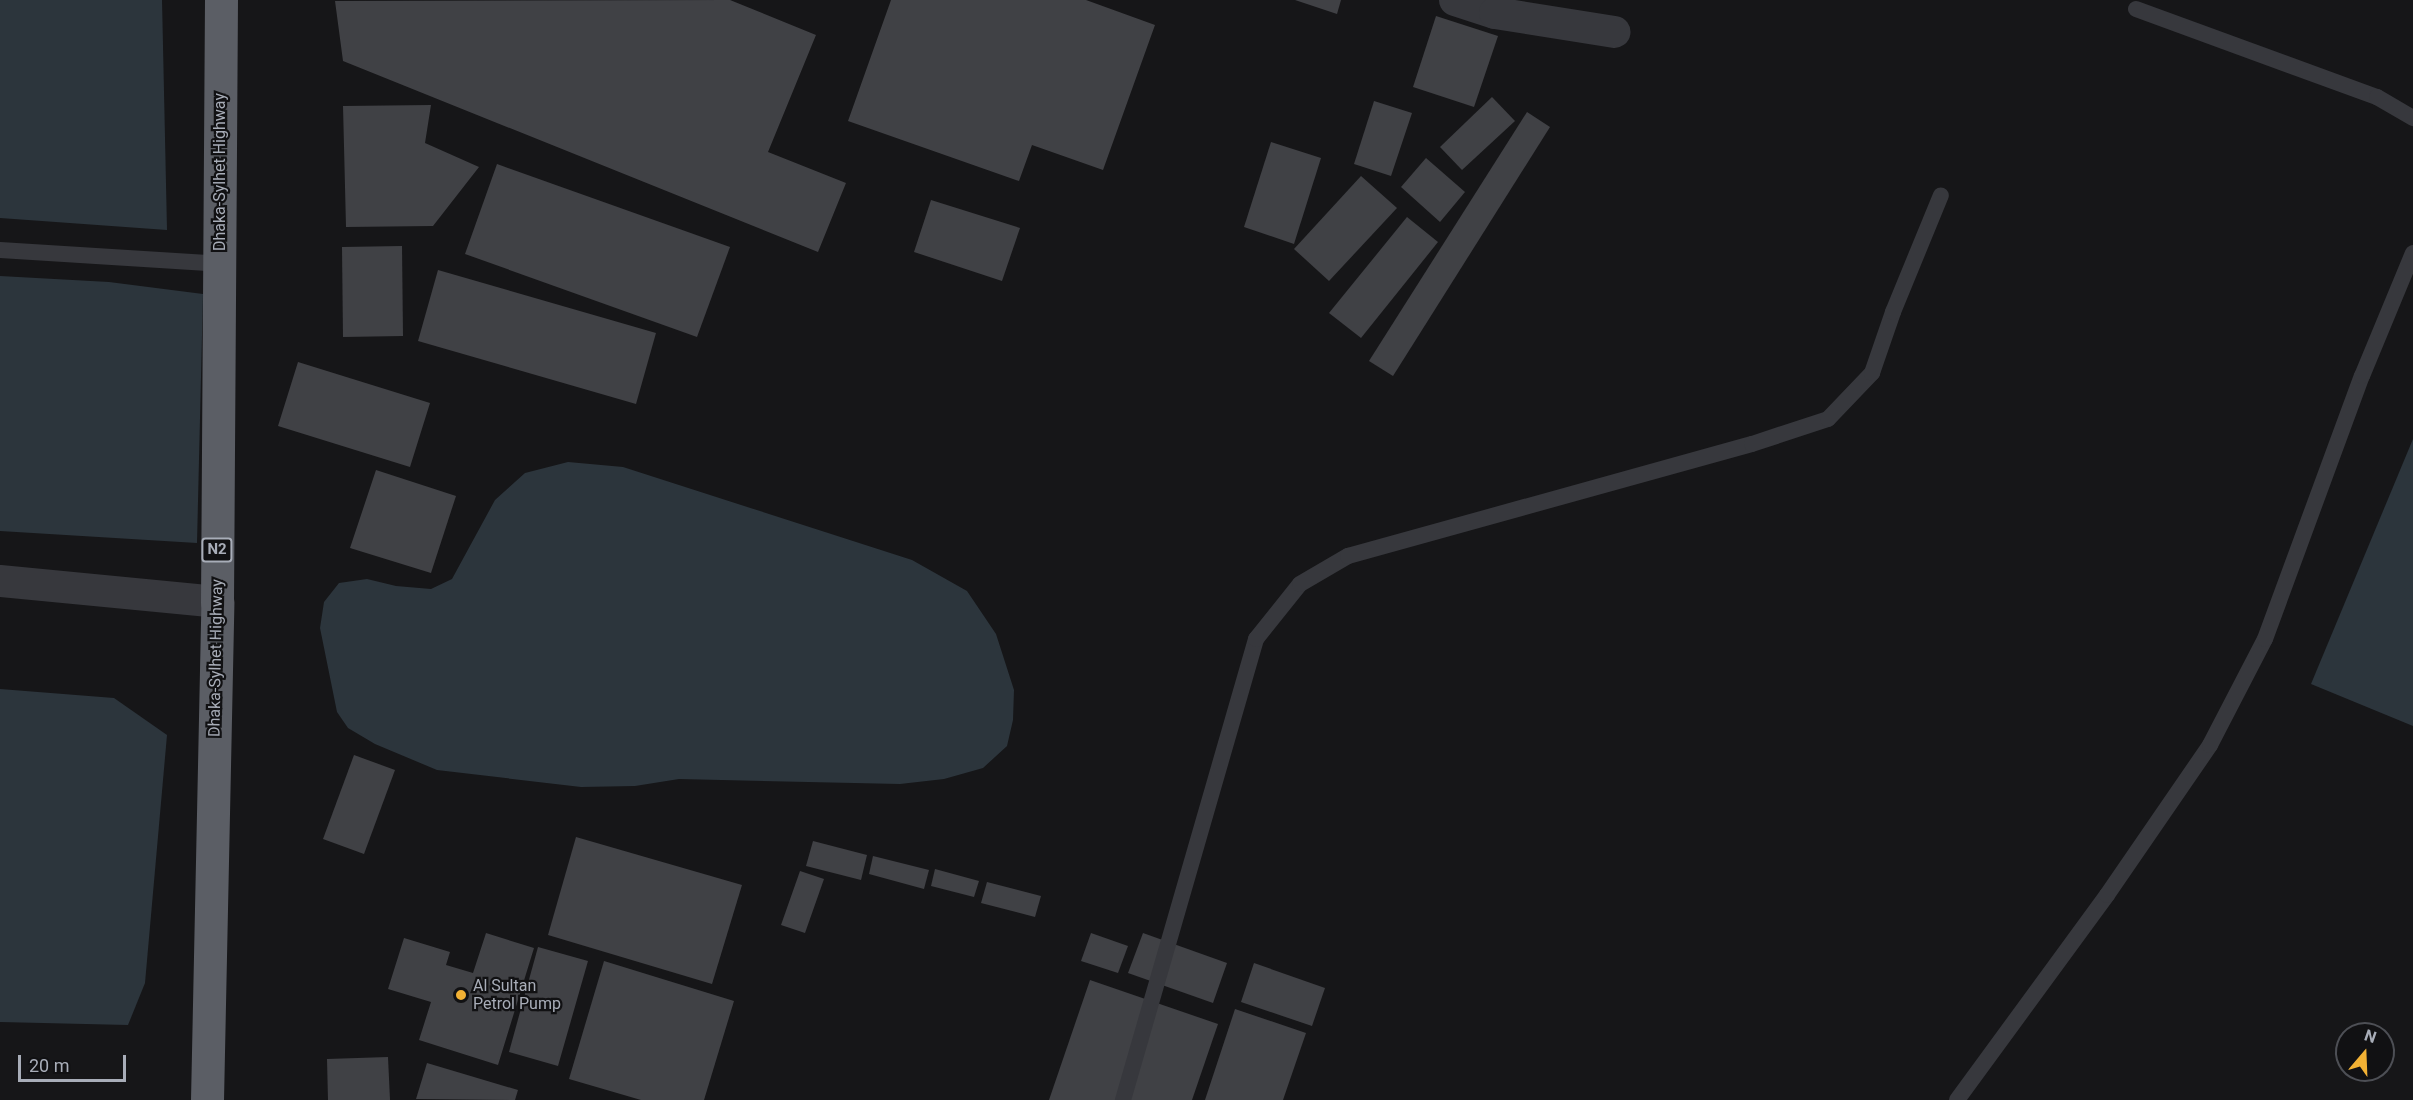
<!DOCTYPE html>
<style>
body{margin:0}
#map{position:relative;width:2413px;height:1100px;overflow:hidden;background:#161618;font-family:Roboto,sans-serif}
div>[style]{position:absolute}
.water>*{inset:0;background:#2c353c}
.building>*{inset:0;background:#404145}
.service>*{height:16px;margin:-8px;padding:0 8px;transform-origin:8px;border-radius:8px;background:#37383d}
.minor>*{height:32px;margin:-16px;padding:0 16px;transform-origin:16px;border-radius:16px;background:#37383d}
.trunk>*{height:33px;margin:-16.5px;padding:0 16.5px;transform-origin:16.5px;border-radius:16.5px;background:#5b5e65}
.dots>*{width:16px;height:16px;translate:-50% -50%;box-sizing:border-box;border:3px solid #111113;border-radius:50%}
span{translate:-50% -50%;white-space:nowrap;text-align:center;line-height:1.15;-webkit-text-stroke:4.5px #111113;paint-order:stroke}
.shield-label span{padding:2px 4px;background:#111113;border:2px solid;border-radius:4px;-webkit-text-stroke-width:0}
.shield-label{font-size:15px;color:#a8adb8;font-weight:700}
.street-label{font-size:16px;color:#a8adb8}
.poi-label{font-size:16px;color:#a8adb8}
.left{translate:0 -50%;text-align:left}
.north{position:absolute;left:2335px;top:1022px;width:60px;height:60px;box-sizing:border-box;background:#111113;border:2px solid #4d4f55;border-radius:50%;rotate:19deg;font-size:16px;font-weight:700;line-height:24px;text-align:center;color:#a8adb8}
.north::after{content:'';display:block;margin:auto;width:21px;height:27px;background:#f2b134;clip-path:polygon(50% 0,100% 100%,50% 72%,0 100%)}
.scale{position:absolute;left:18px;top:1055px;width:108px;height:27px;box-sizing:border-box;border:3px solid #a8adb8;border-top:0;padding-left:8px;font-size:18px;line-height:21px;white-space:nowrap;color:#a8adb8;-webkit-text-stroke:4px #111113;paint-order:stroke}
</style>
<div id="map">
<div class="water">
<div style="clip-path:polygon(0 0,162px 0,167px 230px,0 218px)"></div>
<div style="clip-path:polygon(0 276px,109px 282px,203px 294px,197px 543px,0 531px)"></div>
<div style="clip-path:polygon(2413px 439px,2413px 726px,2311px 684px)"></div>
<div style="clip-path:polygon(568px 462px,623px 467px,912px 560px,967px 591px,996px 634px,1014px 690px,1013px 720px,1007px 746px,983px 768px,944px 779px,900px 784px,679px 779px,635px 786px,581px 787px,437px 770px,375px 744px,348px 728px,337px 712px,320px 628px,324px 602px,339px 583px,367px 579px,396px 586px,431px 589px,452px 579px,495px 500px,525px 473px)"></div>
<div style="clip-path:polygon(0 689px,114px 698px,167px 735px,145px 983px,128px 1025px,0 1022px)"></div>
</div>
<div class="building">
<div style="clip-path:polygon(730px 0,816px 35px,768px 152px,846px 183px,818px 252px,343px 61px,335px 1px)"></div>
<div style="clip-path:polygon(891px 0,1086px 0,1155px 25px,1103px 170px,1032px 145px,1019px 181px,848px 121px)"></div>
<div style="clip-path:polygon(1295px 0,1341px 0,1337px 14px)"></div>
<div style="clip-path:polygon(1436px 16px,1498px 36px,1474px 107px,1413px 87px)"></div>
<div style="clip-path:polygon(1492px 97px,1515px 121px,1462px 170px,1440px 147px)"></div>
<div style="clip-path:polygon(1374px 101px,1412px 113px,1391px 176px,1354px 164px)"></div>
<div style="clip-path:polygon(431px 105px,425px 143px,479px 167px,433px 226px,346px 227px,343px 106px)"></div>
<div style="clip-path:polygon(1527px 112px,1550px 127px,1393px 376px,1369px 361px)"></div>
<div style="clip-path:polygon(1271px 142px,1321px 158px,1294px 244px,1244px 227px)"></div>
<div style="clip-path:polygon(1426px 158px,1465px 192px,1440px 222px,1401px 187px)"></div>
<div style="clip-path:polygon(497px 164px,730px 247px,697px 337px,465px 254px)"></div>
<div style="clip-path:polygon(1361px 176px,1397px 208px,1329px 281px,1294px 249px)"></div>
<div style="clip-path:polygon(931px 200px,1020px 228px,1002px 281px,914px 252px)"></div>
<div style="clip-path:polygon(1407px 217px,1438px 242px,1361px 338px,1329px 313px)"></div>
<div style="clip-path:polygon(402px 246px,403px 336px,343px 337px,342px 247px)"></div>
<div style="clip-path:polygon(438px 270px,656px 333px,636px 404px,418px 341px)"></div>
<div style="clip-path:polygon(298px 362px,430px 403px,410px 467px,278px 426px)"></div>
<div style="clip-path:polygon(376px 470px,456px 496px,431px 573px,350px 548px)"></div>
<div style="clip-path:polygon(354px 755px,395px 770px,364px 854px,323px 839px)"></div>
<div style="clip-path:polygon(576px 837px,742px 885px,712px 984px,548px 935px)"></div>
<div style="clip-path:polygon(813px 841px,867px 855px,861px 880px,806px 866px)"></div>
<div style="clip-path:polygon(873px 856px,929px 870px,924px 889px,869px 874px)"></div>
<div style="clip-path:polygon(935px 869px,979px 881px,974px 897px,931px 886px)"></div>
<div style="clip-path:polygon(800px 871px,824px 879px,805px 933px,781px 925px)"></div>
<div style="clip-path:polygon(987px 882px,1041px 896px,1035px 917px,981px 903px)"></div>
<div style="clip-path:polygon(486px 933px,534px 948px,498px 1065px,419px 1040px,431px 1002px,388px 989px,404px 938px,450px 952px,446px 965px,473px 973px)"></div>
<div style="clip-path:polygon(1091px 933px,1128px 946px,1118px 973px,1081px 961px)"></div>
<div style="clip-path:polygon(1143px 933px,1227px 963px,1213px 1003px,1128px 973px)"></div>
<div style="clip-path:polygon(538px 947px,588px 961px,558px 1066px,509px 1052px)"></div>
<div style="clip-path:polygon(604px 961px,734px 1001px,704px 1100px,641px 1100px,569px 1079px)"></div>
<div style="clip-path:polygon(1254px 963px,1325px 988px,1312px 1026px,1241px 1002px)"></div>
<div style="clip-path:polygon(1090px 980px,1218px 1024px,1192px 1100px,1049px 1100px)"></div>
<div style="clip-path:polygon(1235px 1009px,1306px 1033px,1283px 1100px,1205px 1100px)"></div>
<div style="clip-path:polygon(388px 1057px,390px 1100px,328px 1100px,327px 1059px)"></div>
<div style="clip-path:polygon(427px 1063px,518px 1090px,515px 1100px,416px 1099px)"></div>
</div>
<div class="service">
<div style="left:2136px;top:9px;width:257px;rotate:20.1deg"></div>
<div style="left:2377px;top:97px;width:42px;rotate:30.3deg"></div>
<div style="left:0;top:250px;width:220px;rotate:3.6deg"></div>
<div style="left:1123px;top:1100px;width:480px;rotate:-73.9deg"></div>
<div style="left:1256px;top:639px;width:70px;rotate:-51.3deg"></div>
<div style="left:1300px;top:584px;width:56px;rotate:-30.3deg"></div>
<div style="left:1348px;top:556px;width:419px;rotate:-15.5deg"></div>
<div style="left:1752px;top:444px;width:80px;rotate:-18.2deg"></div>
<div style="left:1828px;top:419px;width:64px;rotate:-46.3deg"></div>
<div style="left:1872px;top:373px;width:65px;rotate:-71deg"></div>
<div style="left:1893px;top:312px;width:126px;rotate:-67.7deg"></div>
<div style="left:1957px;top:1100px;width:254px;rotate:-53.8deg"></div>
<div style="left:2107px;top:895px;width:182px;rotate:-55.5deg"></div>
<div style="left:2210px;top:745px;width:119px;rotate:-62.6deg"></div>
<div style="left:2265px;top:639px;width:280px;rotate:-69.8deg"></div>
<div style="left:2362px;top:376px;width:133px;rotate:-67.5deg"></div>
</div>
<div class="minor">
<div style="left:1455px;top:0;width:42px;rotate:18deg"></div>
<div style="left:1495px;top:13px;width:121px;rotate:9deg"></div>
<div style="left:0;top:581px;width:218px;rotate:5.5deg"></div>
</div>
<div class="trunk">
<div style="left:207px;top:1100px;width:498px;rotate:-88.8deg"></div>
<div style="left:217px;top:602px;width:602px;rotate:-89.62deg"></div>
</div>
<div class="dots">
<div style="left:461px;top:995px;background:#f2b134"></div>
</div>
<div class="shield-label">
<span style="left:217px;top:550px">N2</span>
</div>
<div class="street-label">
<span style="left:220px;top:172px;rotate:-90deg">Dhaka-Sylhet Highway</span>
<span style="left:216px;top:658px;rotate:-89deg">Dhaka-Sylhet Highway</span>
</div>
<div class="poi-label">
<span class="left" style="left:473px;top:995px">Al Sultan<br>Petrol Pump</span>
</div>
<div class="north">N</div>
<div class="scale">20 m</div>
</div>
